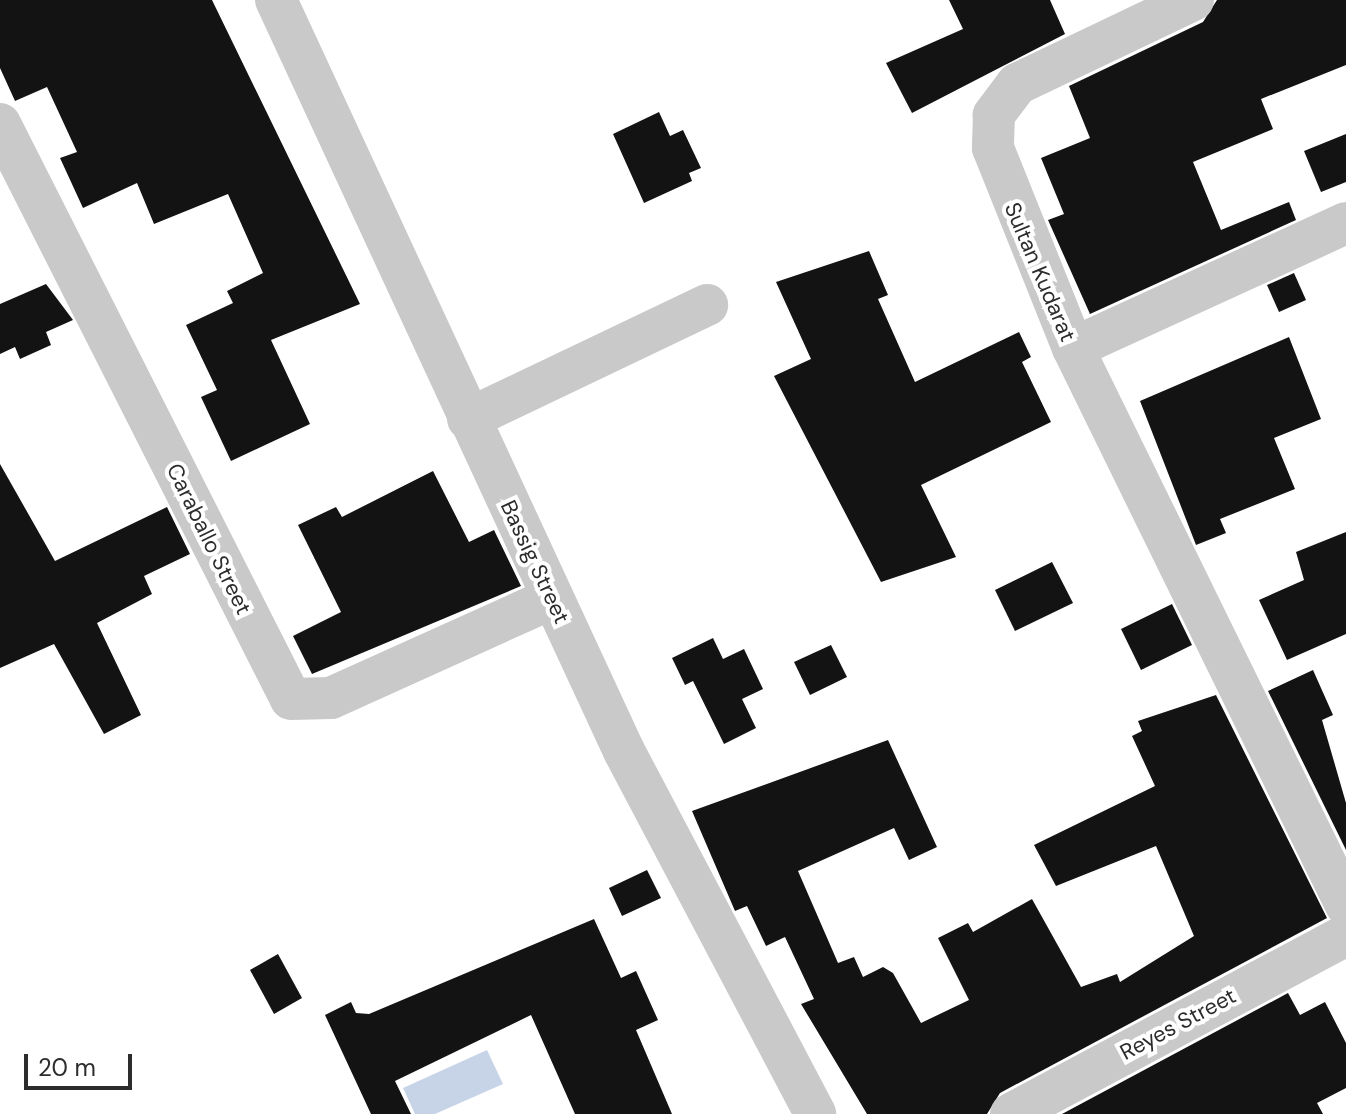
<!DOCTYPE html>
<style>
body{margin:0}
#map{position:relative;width:1346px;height:1114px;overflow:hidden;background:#fff;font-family:"DM Sans",sans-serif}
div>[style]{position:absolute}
.water>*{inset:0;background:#c7d4e8}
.building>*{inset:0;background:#131313}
.minor>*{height:42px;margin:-21px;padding:0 21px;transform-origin:21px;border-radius:21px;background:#c9c9c9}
span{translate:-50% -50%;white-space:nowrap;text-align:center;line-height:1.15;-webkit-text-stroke:8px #fff;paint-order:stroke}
.street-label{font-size:22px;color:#2c2c2c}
.scale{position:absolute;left:24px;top:1054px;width:108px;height:36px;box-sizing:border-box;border:4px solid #2c2c2c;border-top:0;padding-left:10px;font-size:24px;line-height:28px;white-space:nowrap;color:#2c2c2c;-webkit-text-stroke:6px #fff;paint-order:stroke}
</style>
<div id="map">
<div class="water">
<div style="clip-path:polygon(487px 1050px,503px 1084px,435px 1114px,415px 1114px,403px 1088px)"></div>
</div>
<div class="building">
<div style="clip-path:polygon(0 0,212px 0,360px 304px,271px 340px,310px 424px,231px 461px,201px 397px,217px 390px,186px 325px,233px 303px,227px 291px,263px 273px,228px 194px,154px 224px,137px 183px,83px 208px,60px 158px,77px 152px,47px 87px,15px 101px,0 68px)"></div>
<div style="clip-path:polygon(949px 0,1050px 0,1065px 34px,912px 113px,886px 63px,963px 29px)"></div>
<div style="clip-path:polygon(1217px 0,1346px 0,1346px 65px,1261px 99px,1273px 129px,1193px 162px,1221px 230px,1289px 202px,1296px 220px,1090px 314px,1048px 220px,1064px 214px,1041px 158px,1090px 138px,1069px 86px,1203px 22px)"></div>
<div style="clip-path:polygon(659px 112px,670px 136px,683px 130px,701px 168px,689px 173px,692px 181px,644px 203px,613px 134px)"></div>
<div style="clip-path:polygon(1346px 134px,1346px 182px,1321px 192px,1304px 151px)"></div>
<div style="clip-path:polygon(869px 251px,888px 295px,878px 299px,915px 382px,1019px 332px,1031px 357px,1022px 362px,1051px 422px,921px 485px,956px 557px,881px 582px,774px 376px,811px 359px,776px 282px)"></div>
<div style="clip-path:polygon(1294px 273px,1306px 300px,1279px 312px,1267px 285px)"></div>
<div style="clip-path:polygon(46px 284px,73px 320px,46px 332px,51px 345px,20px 359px,15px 347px,0 354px,0 304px)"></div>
<div style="clip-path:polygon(1289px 337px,1321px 419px,1274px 438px,1295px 489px,1220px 519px,1226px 533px,1196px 545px,1140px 401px)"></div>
<div style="clip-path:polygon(0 464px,55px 561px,167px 507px,190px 554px,144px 576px,152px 594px,97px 623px,141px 715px,104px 734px,54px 644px,0 668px)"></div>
<div style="clip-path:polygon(433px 471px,469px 542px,494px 530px,521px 586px,312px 674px,293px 636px,341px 612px,298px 525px,336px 507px,342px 517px)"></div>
<div style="clip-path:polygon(1346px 532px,1346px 634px,1287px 660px,1259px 600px,1304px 580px,1296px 552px)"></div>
<div style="clip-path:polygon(1052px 562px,1073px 603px,1015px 631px,995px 590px)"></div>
<div style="clip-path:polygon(1172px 604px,1192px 645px,1141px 670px,1121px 629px)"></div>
<div style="clip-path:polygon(713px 638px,723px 659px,744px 649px,763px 689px,742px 699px,756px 728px,724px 744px,693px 681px,685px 685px,672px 658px)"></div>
<div style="clip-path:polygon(831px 645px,847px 677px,810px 695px,794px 662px)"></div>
<div style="clip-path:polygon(1313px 670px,1333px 715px,1322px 720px,1346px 803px,1346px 850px,1268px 691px)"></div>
<div style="clip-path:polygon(1216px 695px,1327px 918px,1000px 1093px,987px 1114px,867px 1114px,801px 1004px,814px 999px,785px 937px,766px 946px,747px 906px,735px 911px,692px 811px,888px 740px,937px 847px,909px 860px,894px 828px,798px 871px,838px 963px,854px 957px,863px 977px,883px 967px,893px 973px,921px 1023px,969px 1000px,938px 938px,968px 923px,973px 932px,1032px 899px,1081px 987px,1117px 974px,1120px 982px,1194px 936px,1156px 846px,1056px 886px,1034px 845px,1155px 786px,1132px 736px,1142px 731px,1138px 721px)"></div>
<div style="clip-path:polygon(647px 870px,661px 898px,622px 916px,609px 888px)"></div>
<div style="clip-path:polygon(594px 919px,621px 978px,636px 971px,658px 1020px,636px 1030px,672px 1114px,575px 1114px,531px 1015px,395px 1081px,411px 1114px,371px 1114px,325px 1015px,351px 1002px,356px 1013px,369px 1014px)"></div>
<div style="clip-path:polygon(278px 954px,302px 998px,274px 1014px,250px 970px)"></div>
<div style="clip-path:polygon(1288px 993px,1300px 1015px,1325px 1002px,1346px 1043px,1346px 1088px,1317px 1103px,1323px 1114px,1062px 1114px)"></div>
</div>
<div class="minor">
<div style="left:276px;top:0;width:828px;rotate:65.14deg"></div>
<div style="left:624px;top:751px;width:410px;rotate:62.2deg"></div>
<div style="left:1193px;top:0;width:195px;rotate:154.5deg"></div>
<div style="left:1017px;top:84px;width:39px;rotate:127deg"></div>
<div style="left:994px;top:115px;width:33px;rotate:92deg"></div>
<div style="left:993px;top:148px;width:215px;rotate:68.2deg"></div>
<div style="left:1073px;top:348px;width:620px;rotate:63.89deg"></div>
<div style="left:0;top:124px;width:644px;rotate:63.16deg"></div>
<div style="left:291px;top:699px;width:40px;rotate:-1.4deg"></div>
<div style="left:331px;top:698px;width:243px;rotate:-24.3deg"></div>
<div style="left:1073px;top:348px;width:300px;rotate:-24.6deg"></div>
<div style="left:468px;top:419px;width:265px;rotate:-25.5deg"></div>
<div style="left:1011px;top:1114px;width:380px;rotate:-28.1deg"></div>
</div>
<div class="street-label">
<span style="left:1040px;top:272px;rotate:67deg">Sultan Kudarat</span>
<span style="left:209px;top:539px;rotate:64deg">Caraballo Street</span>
<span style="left:535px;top:562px;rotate:65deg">Bassig Street</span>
<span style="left:1178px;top:1024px;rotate:-28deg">Reyes Street</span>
</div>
<div class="scale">20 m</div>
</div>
